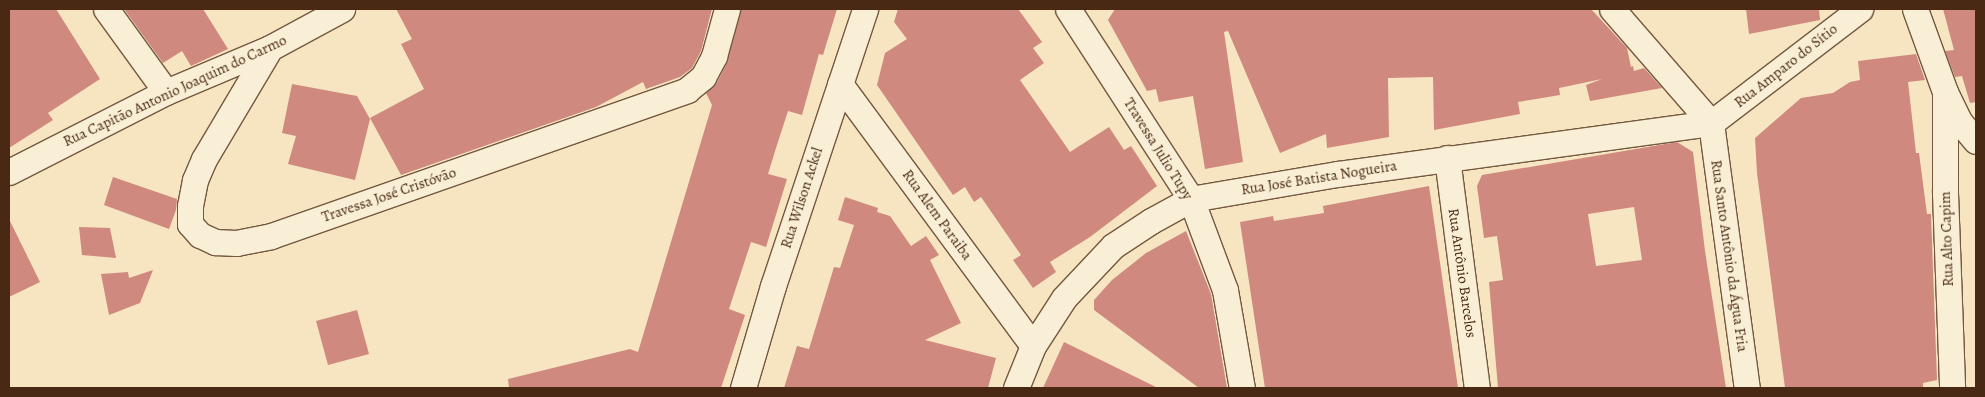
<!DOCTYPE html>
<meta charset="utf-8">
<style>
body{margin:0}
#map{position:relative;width:1985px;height:397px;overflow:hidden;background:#f6e5c0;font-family:Alegreya,serif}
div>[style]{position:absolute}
.building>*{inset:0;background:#d0897f}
.roads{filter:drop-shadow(1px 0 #74583f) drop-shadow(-1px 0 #74583f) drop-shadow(0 1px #74583f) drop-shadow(0 -1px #74583f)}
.minor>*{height:25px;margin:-12.5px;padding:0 12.5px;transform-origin:12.5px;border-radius:12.5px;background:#f9eed6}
span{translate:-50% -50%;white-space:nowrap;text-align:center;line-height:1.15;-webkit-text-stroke:4.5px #f9eed6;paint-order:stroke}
.street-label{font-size:15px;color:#492914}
.frame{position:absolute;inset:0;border:10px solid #492914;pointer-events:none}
</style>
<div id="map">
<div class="building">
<div style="clip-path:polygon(9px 9px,56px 9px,100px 79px,48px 113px,53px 120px,9px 148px)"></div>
<div style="clip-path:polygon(124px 9px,203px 9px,228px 49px,191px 66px,182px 51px,163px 63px)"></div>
<div style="clip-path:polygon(396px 9px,712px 9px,701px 51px,692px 68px,680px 77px,646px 89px,643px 82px,596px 107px,401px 175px,370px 118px,424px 89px,401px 44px,412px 39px)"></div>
<div style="clip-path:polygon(741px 9px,837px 9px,823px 55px,819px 54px,802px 115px,788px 111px,776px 148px,768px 174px,787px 179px,766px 247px,751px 242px,729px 309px,745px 315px,721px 388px,509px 388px,508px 379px,630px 349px,638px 352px,712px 105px,706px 93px,716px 84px,727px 63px)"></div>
<div style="clip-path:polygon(898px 9px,1018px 9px,1042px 42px,1033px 48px,1044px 63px,1020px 80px,1070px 152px,1109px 127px,1124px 150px,1131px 146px,1157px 186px,1090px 237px,1050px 262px,1056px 272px,1033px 288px,1013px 260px,1021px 255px,981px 197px,974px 202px,965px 187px,953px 195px,877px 85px,885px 53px,907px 39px,894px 22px)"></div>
<div style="clip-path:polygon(1115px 9px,1591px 9px,1627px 48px,1631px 67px,1633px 66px,1634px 71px,1644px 68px,1662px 88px,1590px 101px,1586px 85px,1602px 79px,1559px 88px,1560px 95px,1518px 102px,1520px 114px,1434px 130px,1433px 77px,1388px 78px,1389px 137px,1327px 148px,1326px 134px,1280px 153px,1228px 31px,1224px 32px,1243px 162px,1205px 169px,1193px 96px,1159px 102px,1156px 89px,1147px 91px,1108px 20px)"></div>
<div style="clip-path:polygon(1746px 9px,1819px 9px,1820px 20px,1749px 34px)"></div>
<div style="clip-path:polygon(1943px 9px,1976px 9px,1976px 102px,1970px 103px,1962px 76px,1955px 77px,1945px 51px,1954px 50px)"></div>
<div style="clip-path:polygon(1916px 54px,1925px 80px,1908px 82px,1916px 153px,1919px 153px,1927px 214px,1931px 214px,1937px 380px,1923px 383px,1923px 388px,1785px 388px,1757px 173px,1755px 138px,1801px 98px,1833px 93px,1850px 82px,1860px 80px,1858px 61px)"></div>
<div style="clip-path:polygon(292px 84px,357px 96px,370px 119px,355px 180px,288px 164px,296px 136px,282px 133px)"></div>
<div style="clip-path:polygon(evenodd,1677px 142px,1693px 152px,1705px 251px,1726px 388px,1498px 388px,1489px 282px,1503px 280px,1497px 236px,1484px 238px,1477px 186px,1482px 175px,1677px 142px,1634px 207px,1642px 260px,1596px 266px,1588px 214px,1634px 207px)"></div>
<div style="clip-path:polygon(113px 177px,177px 199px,176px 210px,169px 229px,104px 205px)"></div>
<div style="clip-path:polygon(1429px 186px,1458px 388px,1265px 388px,1240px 222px,1273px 216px,1274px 221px,1324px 213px,1323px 206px)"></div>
<div style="clip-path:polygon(845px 197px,878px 208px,877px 212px,890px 216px,911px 246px,926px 236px,939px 255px,930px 260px,961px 323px,925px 340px,996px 358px,988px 388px,784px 388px,797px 346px,809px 349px,834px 267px,840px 268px,854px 225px,838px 220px)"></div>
<div style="clip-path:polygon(9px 219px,40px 282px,9px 297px)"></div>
<div style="clip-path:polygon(79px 227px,110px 228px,116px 258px,82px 255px)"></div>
<div style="clip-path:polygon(1186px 231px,1211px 294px,1227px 388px,1199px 388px,1094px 310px,1094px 300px,1112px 280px,1146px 253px)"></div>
<div style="clip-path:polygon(153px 270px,140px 303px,109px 315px,101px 274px,128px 272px,129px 278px)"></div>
<div style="clip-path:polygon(357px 310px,369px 354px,328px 365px,316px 321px)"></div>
<div style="clip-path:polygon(1064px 342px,1158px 388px,1043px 388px)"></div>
</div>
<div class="roads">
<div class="minor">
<div style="left:106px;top:9px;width:102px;rotate:54.1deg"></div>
<div style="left:1068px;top:9px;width:226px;rotate:57.1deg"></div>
<div style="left:1191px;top:199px;width:97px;rotate:69.5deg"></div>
<div style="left:1225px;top:290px;width:99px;rotate:80.2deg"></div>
<div style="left:1612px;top:9px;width:151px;rotate:49deg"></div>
<div style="left:1915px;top:9px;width:88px;rotate:70.1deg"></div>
<div style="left:1945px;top:92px;width:32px;rotate:64deg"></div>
<div style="left:1959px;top:121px;width:26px;rotate:50deg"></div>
<div style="left:270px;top:48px;width:129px;rotate:120.7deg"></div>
<div style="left:204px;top:159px;width:23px;rotate:113deg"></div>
<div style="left:195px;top:180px;width:26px;rotate:101deg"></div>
<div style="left:190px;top:206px;width:18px;rotate:90deg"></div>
<div style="left:190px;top:224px;width:15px;rotate:48deg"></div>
<div style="left:200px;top:235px;width:17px;rotate:25deg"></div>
<div style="left:215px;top:242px;width:21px;rotate:3deg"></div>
<div style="left:236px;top:243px;width:36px;rotate:-11deg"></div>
<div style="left:271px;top:236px;width:441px;rotate:-19.3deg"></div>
<div style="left:687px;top:90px;width:21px;rotate:-39deg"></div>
<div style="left:703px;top:77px;width:24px;rotate:-62deg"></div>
<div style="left:714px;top:56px;width:49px;rotate:-74.5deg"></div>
<div style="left:840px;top:84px;width:325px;rotate:53.6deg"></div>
<div style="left:1945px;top:92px;width:101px;rotate:90deg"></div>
<div style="left:1945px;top:193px;width:193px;rotate:87.9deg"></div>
<div style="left:1711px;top:123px;width:267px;rotate:82.3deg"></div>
<div style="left:1447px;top:158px;width:232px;rotate:82.6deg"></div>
<div style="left:9px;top:172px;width:176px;rotate:-27deg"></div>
<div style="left:166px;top:92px;width:113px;rotate:-22.9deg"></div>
<div style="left:270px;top:48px;width:82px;rotate:-28.4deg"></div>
<div style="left:743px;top:388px;width:106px;rotate:-73.6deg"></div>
<div style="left:773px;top:286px;width:292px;rotate:-71.6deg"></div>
<div style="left:1016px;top:388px;width:45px;rotate:-68deg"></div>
<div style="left:1033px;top:346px;width:57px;rotate:-57.1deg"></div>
<div style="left:1064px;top:298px;width:71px;rotate:-46.7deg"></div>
<div style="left:1113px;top:246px;width:45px;rotate:-33.3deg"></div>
<div style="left:1151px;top:221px;width:46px;rotate:-28.8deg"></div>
<div style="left:1191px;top:199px;width:149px;rotate:-9.7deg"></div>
<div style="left:1338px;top:174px;width:376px;rotate:-7.8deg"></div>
<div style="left:1711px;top:123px;width:188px;rotate:-37.4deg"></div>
</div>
</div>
<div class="street-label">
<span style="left:1786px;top:66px;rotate:-38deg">Rua Amparo do Sítio</span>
<span style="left:175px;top:91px;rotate:-25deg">Rua Capitão Antonio Joaquim do Carmo</span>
<span style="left:1158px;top:149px;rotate:58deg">Travessa Julio Tupy</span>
<span style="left:1319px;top:178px;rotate:-9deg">Rua José Batista Nogueira</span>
<span style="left:389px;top:195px;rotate:-19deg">Travessa José Cristóvão</span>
<span style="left:802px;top:198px;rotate:-72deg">Rua Wilson Ackel</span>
<span style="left:937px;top:215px;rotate:54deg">Rua Alem Paraiba</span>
<span style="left:1947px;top:239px;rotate:-92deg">Rua Alto Capim</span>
<span style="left:1729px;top:256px;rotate:82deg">Rua Santo Antônio da Água Fria</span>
<span style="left:1462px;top:273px;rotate:82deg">Rua Antônio Barcelos</span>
</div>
<div class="frame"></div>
</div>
